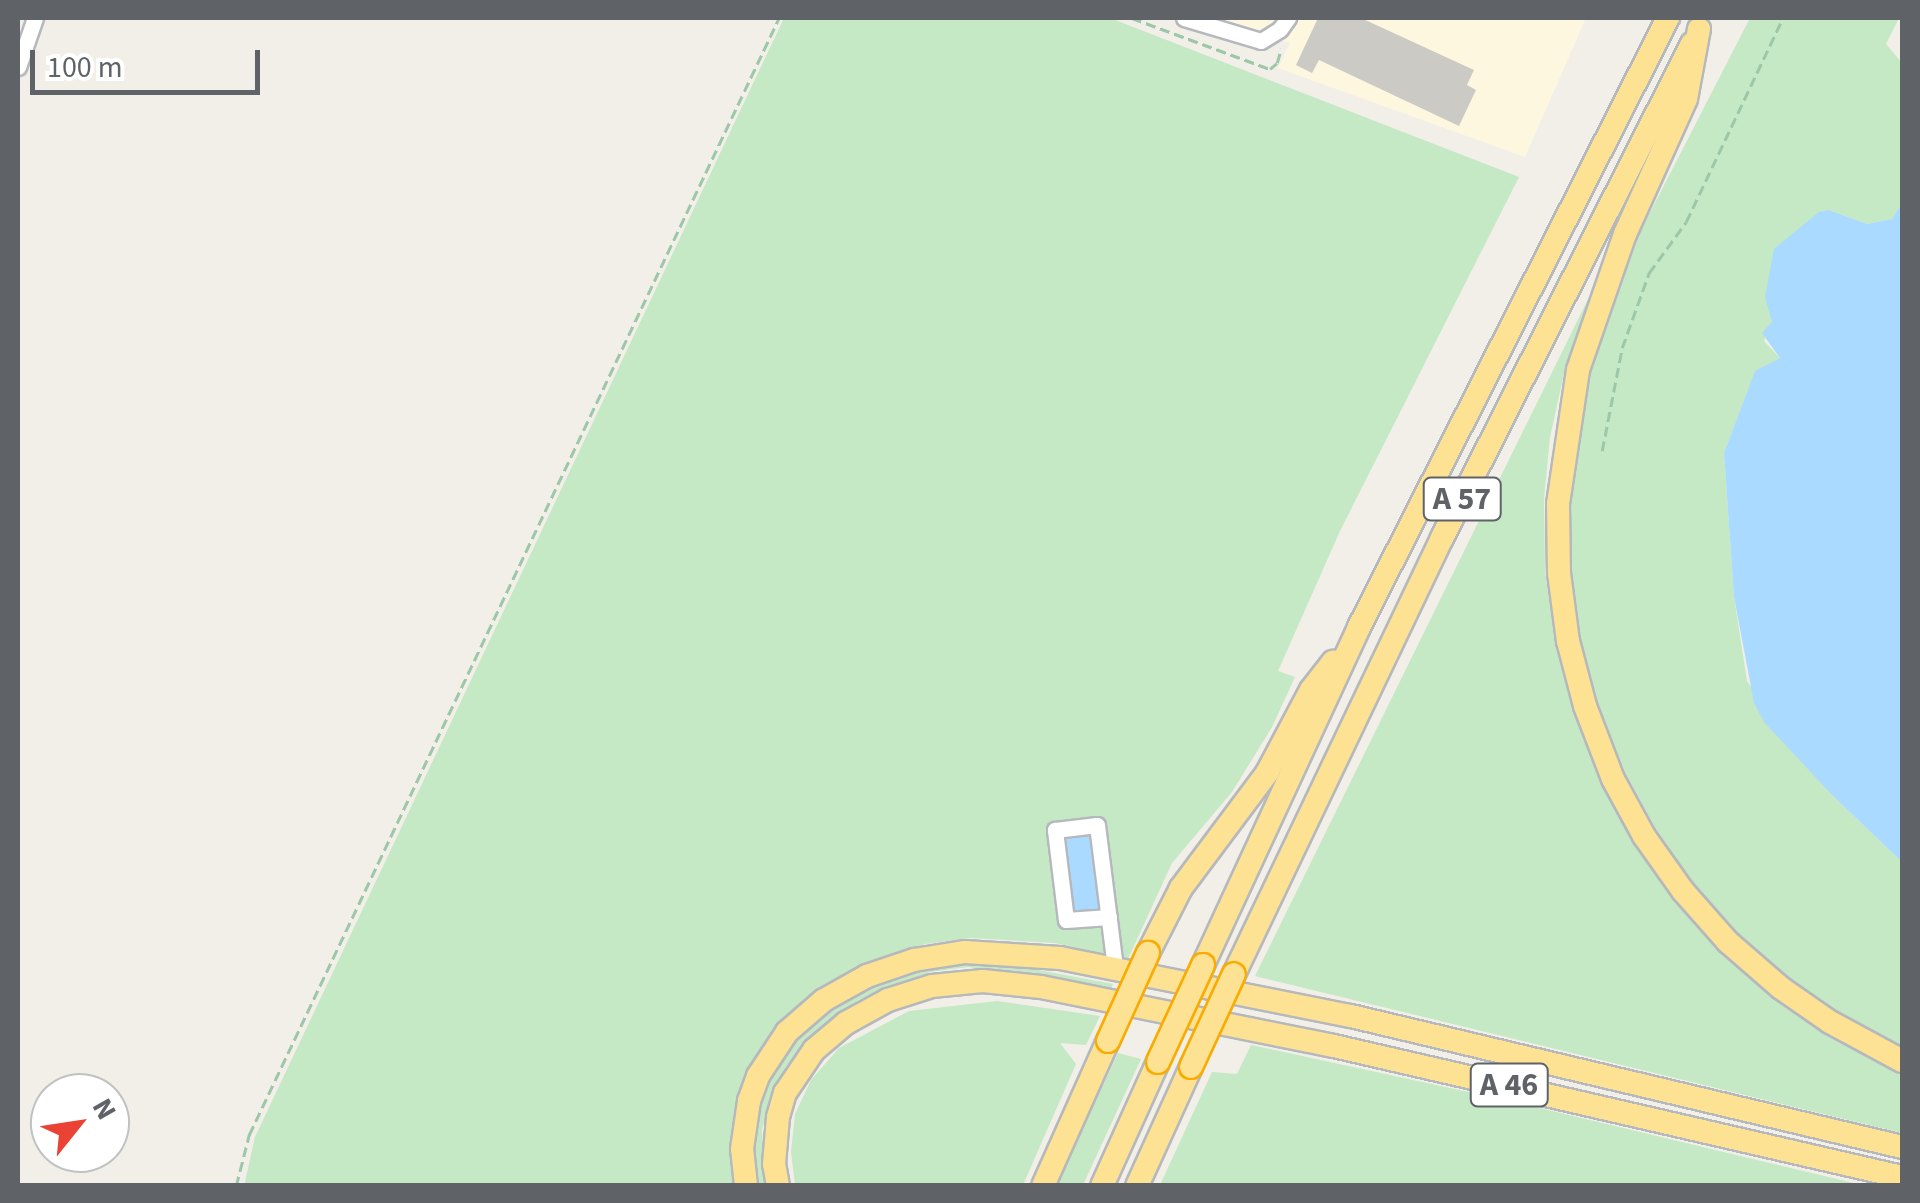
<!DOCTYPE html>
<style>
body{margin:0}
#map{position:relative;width:1920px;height:1203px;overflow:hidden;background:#f1efe8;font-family:"Source Sans 3",sans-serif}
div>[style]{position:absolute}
.commercial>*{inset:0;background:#fef7e0}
.green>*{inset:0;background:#c5e8c5}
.water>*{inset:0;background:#aadaff}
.building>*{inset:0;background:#cccac5}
.path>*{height:2.5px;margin-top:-1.25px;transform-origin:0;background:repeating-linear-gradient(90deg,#9cc7a9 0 10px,transparent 0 15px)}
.roads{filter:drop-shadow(2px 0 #b5b8bc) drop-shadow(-2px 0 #b5b8bc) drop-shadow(0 2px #b5b8bc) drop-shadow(0 -2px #b5b8bc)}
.minor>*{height:15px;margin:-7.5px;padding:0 7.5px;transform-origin:7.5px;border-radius:7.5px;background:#fff}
.highway>*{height:22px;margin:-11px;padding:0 11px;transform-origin:11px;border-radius:11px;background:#fde293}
.bridges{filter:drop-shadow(2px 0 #f9ab00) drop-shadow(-2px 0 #f9ab00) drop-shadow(0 2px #f9ab00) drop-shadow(0 -2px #f9ab00)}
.highway-bridge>*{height:22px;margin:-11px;padding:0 11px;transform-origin:11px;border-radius:11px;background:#fde293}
span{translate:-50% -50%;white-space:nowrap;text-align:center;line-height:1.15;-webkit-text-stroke:10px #fff;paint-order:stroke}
.shield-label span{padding:2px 8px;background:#fff;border:2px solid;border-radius:8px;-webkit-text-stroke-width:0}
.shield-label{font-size:32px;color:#5f6368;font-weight:700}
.frame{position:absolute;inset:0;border:20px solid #5f6368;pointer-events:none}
.north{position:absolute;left:30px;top:1073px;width:100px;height:100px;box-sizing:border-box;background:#fff;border:2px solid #bfc1c3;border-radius:50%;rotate:60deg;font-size:28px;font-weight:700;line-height:40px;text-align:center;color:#5f6368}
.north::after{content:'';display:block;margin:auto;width:35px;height:45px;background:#ea4335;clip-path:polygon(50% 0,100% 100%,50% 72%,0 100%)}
.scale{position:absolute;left:30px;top:50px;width:230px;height:45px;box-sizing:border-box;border:5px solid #5f6368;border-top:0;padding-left:12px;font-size:30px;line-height:35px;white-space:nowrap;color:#5f6368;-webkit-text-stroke:8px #fff;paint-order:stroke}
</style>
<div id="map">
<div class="commercial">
<div style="clip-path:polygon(1219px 18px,1586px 18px,1525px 157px,1278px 68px,1290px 43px)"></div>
</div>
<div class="green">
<div style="clip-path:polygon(784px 18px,1110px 18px,1519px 177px,1340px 531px,1278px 671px,1295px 677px,1272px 727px,1232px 792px,1172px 863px,1128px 959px,1055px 943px,971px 938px,925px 944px,841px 977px,777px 1025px,747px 1070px,733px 1116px,733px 1185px,244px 1186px,255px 1137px)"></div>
<div style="clip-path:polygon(1750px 18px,1899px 18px,1886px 44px,1902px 63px,1902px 203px,1892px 219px,1867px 224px,1829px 210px,1770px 307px,1772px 322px,1764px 341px,1780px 358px,1755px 372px,1724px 453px,1734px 597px,1747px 681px,1833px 796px,1902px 862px,1902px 1049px,1839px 1014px,1787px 978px,1736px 933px,1697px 888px,1657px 831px,1625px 772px,1597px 703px,1581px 640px,1571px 573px,1570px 505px,1590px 374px,1640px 232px)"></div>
<div style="clip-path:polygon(1590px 295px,1565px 369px,1550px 437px,1544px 499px,1545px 571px,1555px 640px,1573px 710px,1602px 782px,1635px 842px,1672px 896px,1718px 949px,1772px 996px,1826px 1033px,1902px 1074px,1902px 1133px,1255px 976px)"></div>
<div style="clip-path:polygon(985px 960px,1113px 984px,1111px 989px,968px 967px,930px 972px,858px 1000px,802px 1044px,785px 1068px,770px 1099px,762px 1130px,765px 1185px,755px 1186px,751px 1162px,761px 1094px,795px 1037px,849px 993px,918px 966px)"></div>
<div style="clip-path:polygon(997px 1001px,1100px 1016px,1086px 1045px,1060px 1043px,1076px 1064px,1023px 1185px,795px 1185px,791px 1152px,795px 1114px,811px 1080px,839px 1048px,909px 1011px)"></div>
<div style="clip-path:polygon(1251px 1045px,1510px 1101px,1862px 1185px,1160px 1185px,1212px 1072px,1237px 1074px)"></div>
<div style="clip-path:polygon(1118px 1053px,1141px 1059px,1083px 1185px,1056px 1185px)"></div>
</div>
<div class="water">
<div style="clip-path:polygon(1902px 203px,1902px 862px,1833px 796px,1764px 722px,1754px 703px,1734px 597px,1724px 453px,1755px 371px,1780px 358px,1762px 333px,1772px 322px,1765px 297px,1774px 249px,1819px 212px,1829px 210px,1867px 224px,1892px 219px)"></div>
<div style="clip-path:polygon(1091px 830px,1102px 911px,1070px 915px,1060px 834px)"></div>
</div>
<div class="building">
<div style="clip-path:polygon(1318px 18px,1361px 18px,1474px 70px,1467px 85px,1476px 90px,1459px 126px,1319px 60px,1312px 73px,1296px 65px)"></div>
</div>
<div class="path">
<div style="left:1132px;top:18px;width:147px;rotate:20.3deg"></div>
<div style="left:1270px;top:69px;width:9px;rotate:-41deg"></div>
<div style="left:1277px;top:63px;width:15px;rotate:-74deg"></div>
<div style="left:1602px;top:451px;width:105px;rotate:-79deg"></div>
<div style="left:1622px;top:348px;width:80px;rotate:-70.2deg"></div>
<div style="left:1649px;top:273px;width:63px;rotate:-54deg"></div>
<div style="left:1686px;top:222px;width:226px;rotate:-64.6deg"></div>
<div style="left:236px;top:1186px;width:53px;rotate:-75.7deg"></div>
<div style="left:249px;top:1135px;width:1236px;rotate:-64.62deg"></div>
</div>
<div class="roads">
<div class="minor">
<div style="left:1184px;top:18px;width:80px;rotate:16.6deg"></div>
<div style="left:1261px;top:41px;width:22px;rotate:-32deg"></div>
<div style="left:1280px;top:29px;width:14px;rotate:-54deg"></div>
<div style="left:18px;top:67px;width:52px;rotate:-70.9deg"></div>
<div style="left:1109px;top:917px;width:43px;rotate:176deg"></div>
<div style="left:1066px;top:920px;width:91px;rotate:-97deg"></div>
<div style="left:1055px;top:830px;width:42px;rotate:-6.8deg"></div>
<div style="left:1097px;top:825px;width:143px;rotate:82.8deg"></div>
</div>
<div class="highway">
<div style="left:1699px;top:29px;width:71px;rotate:100.5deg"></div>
<div style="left:1686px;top:99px;width:148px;rotate:114.3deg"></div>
<div style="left:1625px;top:234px;width:144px;rotate:109.1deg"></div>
<div style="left:1578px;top:370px;width:135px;rotate:98.5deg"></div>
<div style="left:1558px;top:504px;width:69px;rotate:89.2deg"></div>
<div style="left:1559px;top:573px;width:69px;rotate:82.5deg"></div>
<div style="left:1568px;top:641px;width:67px;rotate:75.3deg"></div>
<div style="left:1585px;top:706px;width:78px;rotate:69deg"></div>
<div style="left:1613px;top:779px;width:65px;rotate:61.5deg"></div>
<div style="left:1644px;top:836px;width:67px;rotate:54.7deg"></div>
<div style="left:1683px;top:891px;width:68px;rotate:48.6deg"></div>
<div style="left:1728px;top:942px;width:70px;rotate:41deg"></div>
<div style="left:1781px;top:988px;width:60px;rotate:34.8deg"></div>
<div style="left:1830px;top:1022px;width:82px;rotate:28.4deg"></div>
<div style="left:1148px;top:953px;width:73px;rotate:-63.1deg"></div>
<div style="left:1181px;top:888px;width:144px;rotate:-53.2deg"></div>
<div style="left:1267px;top:773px;width:94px;rotate:-62.1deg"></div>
<div style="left:1311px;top:690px;width:36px;rotate:-52deg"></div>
<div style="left:1203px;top:965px;width:372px;rotate:-65.2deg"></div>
<div style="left:1359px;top:627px;width:683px;rotate:-63.1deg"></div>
<div style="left:1234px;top:974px;width:483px;rotate:-64.5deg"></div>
<div style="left:1442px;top:538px;width:554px;rotate:-63.16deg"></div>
<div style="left:746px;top:1186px;width:37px;rotate:-96deg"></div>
<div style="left:742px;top:1149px;width:49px;rotate:-81.7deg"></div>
<div style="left:749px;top:1101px;width:27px;rotate:-70deg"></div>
<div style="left:758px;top:1076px;width:53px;rotate:-56.6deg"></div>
<div style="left:787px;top:1032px;width:49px;rotate:-40.9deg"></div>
<div style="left:824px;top:1000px;width:49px;rotate:-29.2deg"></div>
<div style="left:867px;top:976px;width:50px;rotate:-18.8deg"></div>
<div style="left:914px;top:960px;width:52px;rotate:-8.9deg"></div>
<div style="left:965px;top:952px;width:95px;rotate:3.6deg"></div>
<div style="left:1060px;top:958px;width:297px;rotate:11.3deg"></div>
<div style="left:1351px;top:1016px;width:566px;rotate:13.37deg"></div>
<div style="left:778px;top:1186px;width:22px;rotate:-100deg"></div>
<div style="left:774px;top:1164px;width:47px;rotate:-85.1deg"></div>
<div style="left:778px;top:1117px;width:25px;rotate:-74deg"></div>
<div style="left:785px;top:1093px;width:52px;rotate:-56deg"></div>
<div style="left:814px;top:1050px;width:42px;rotate:-40.2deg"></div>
<div style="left:846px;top:1023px;width:48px;rotate:-28.7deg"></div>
<div style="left:888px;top:1000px;width:46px;rotate:-17.7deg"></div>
<div style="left:932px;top:986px;width:51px;rotate:-5.6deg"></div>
<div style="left:983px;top:981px;width:58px;rotate:5.9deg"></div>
<div style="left:1041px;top:987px;width:299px;rotate:11.4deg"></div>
<div style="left:1334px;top:1046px;width:583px;rotate:12.99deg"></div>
<div style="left:1043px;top:1186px;width:159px;rotate:-65.9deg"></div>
<div style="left:1102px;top:1186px;width:136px;rotate:-65.7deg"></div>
<div style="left:1137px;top:1186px;width:131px;rotate:-65.6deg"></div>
</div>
</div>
<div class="bridges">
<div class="highway-bridge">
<div style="left:1108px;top:1041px;width:97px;rotate:-65.6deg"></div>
<div style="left:1158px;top:1062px;width:107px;rotate:-65.1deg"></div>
<div style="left:1191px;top:1067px;width:102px;rotate:-65.2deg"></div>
</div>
</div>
<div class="shield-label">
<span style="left:1462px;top:499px">A 57</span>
<span style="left:1509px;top:1085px">A 46</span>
</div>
<div class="frame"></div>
<div class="north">N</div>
<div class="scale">100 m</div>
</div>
